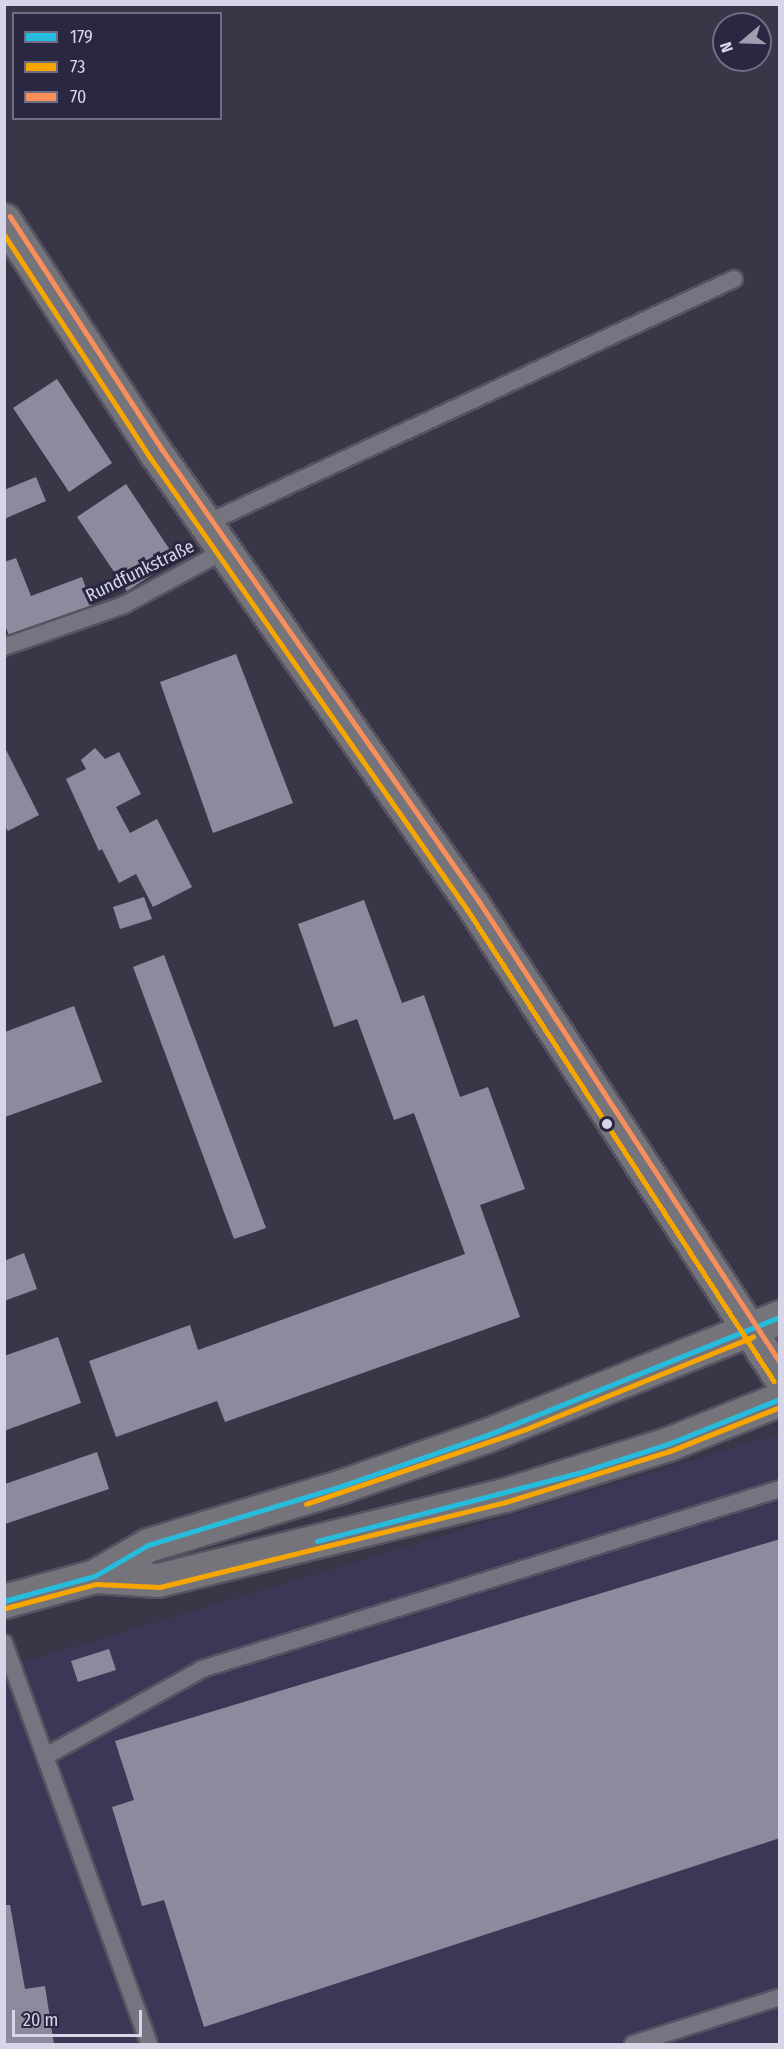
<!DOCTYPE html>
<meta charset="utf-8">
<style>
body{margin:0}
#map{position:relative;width:784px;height:2049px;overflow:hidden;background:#393747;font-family:"Fira Sans Condensed",sans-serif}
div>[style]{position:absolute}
.built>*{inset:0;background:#3a3757}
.building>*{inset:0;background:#8c8b9e}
.roads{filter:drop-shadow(2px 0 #555361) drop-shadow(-2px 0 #555361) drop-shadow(0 2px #555361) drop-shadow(0 -2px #555361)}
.service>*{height:16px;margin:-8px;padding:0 8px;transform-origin:8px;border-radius:8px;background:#757582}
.secondary>*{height:33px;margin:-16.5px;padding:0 16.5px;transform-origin:16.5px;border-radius:16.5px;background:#75747b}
.bus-1>*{height:4.5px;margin:-2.25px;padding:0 2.25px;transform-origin:2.25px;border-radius:2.25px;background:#26bcdd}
.bus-2>*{height:4.5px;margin:-2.25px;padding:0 2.25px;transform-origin:2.25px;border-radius:2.25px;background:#f7a600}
.bus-3>*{height:4.5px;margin:-2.25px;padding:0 2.25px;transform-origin:2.25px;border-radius:2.25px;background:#fa8e5a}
.dots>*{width:16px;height:16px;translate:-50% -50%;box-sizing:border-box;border:3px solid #292742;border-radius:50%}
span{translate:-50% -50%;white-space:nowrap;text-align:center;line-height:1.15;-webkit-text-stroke:6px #292742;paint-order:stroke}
.street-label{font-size:18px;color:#d6d6e8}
.frame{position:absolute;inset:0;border:6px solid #d6d6e8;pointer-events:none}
.legend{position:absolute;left:12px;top:12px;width:210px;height:108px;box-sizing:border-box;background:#292742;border:2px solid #6e6d84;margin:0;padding:8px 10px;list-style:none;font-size:18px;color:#d6d6e8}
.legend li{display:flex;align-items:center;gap:12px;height:30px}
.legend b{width:30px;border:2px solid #6e6d84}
.north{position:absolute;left:712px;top:12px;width:60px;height:60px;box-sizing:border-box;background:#292742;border:2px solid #6e6d84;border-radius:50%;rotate:251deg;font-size:16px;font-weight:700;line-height:24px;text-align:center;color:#d6d6e8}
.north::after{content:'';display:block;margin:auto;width:21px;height:27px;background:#9f9eb0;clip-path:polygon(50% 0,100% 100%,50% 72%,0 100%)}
.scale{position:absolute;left:12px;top:2010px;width:130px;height:27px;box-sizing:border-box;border:3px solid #d6d6e8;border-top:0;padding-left:8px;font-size:18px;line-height:21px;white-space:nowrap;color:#d6d6e8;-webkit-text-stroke:4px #292742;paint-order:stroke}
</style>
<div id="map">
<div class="built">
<div style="clip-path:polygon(779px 1434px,779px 2044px,5px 2044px,5px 1668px)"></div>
</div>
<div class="building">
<div style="clip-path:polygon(57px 379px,112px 463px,69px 492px,13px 408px)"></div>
<div style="clip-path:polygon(36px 477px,46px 501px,4px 519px,4px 490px)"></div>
<div style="clip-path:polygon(126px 484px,176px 559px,127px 591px,77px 517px)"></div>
<div style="clip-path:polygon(16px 558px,31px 596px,82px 577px,93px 608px,10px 638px,4px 623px,4px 562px)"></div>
<div style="clip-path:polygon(236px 654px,293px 803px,213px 833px,160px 682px)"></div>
<div style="clip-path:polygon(4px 746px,39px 815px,8px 831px,4px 825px)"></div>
<div style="clip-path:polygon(95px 748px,105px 759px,119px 752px,141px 794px,116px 807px,130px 833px,157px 819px,192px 887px,153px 907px,136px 874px,119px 883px,102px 849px,99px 851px,66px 779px,86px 769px,81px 760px)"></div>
<div style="clip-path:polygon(144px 897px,152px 919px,120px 929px,113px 907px)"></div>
<div style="clip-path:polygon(364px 900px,402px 1003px,424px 995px,460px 1097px,488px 1087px,525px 1189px,480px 1205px,520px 1317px,225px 1422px,217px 1401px,116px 1437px,89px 1361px,190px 1325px,198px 1350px,465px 1254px,414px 1113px,394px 1120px,357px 1019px,334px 1027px,298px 924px)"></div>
<div style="clip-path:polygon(164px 955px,266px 1228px,234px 1239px,133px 967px)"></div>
<div style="clip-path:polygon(74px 1006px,102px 1082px,5px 1117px,5px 1032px)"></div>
<div style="clip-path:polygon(24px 1253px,37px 1289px,4px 1301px,4px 1261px)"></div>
<div style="clip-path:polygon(58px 1337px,81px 1403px,4px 1431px,4px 1356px)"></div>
<div style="clip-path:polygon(97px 1452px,109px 1489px,5px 1524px,5px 1484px)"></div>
<div style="clip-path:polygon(780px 1539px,780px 1838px,204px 2027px,164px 1900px,142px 1906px,112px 1807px,134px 1800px,115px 1741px)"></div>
<div style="clip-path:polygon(109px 1649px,116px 1670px,78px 1682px,71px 1661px)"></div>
<div style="clip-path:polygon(4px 1905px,10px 1905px,25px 1989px,45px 1986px,54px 2044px,4px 2044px)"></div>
</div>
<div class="roads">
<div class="service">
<div style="left:205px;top:524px;width:583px;rotate:-24.85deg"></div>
<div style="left:4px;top:647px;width:127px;rotate:-19.3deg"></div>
<div style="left:124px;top:605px;width:114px;rotate:-28.4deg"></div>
<div style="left:4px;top:1643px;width:426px;rotate:70.1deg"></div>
<div style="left:46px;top:1756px;width:179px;rotate:-29.1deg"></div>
<div style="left:202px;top:1669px;width:605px;rotate:-17.3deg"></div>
<div style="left:633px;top:2044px;width:154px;rotate:-17.7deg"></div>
</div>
<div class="secondary">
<div style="left:4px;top:220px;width:278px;rotate:56.9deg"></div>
<div style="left:156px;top:453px;width:552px;rotate:54.96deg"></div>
<div style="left:473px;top:905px;width:563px;rotate:56.96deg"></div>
<div style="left:95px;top:1576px;width:63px;rotate:3.6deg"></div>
<div style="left:158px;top:1580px;width:356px;rotate:-13.8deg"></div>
<div style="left:504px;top:1495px;width:172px;rotate:-17.3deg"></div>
<div style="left:668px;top:1444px;width:121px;rotate:-21.9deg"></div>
<div style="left:4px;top:1601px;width:94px;rotate:-15.4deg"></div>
<div style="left:95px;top:1576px;width:61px;rotate:-30.3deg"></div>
<div style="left:148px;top:1545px;width:203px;rotate:-16.9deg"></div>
<div style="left:342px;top:1486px;width:151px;rotate:-19.3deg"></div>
<div style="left:485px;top:1436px;width:318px;rotate:-22deg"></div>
</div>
</div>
<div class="bus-1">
<div style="left:317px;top:1541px;width:277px;rotate:-14.6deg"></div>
<div style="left:585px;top:1471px;width:87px;rotate:-18deg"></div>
<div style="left:668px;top:1444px;width:121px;rotate:-21.9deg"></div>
<div style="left:4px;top:1601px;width:94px;rotate:-15.4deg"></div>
<div style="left:95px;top:1576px;width:61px;rotate:-30.3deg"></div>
<div style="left:148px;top:1545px;width:203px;rotate:-16.9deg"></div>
<div style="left:342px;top:1486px;width:151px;rotate:-19.3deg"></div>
<div style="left:485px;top:1436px;width:318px;rotate:-22deg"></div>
</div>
<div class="bus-2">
<div style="left:4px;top:234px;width:267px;rotate:56.8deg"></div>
<div style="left:150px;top:457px;width:552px;rotate:54.96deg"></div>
<div style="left:467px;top:909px;width:563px;rotate:56.96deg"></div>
<div style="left:306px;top:1504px;width:232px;rotate:-18.8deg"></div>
<div style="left:526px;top:1429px;width:245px;rotate:-22.1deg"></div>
<div style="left:6px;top:1608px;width:93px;rotate:-14.9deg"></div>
<div style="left:96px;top:1584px;width:64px;rotate:2.7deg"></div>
<div style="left:160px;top:1587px;width:356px;rotate:-13.8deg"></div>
<div style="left:506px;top:1502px;width:172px;rotate:-17.3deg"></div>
<div style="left:670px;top:1451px;width:118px;rotate:-21.8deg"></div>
</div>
<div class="bus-3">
<div style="left:10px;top:216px;width:278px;rotate:56.9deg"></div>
<div style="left:162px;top:449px;width:552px;rotate:54.96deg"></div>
<div style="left:479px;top:901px;width:551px;rotate:56.86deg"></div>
</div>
<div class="dots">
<div style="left:607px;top:1124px;background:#d6d6e8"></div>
</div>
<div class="street-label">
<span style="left:140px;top:571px;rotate:-26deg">Rundfunkstraße</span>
</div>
<div class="frame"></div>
<ul class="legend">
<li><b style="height:8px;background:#26bcdd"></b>179</li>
<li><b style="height:8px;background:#f7a600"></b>73</li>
<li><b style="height:8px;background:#fa8e5a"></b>70</li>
</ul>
<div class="north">N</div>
<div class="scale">20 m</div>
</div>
